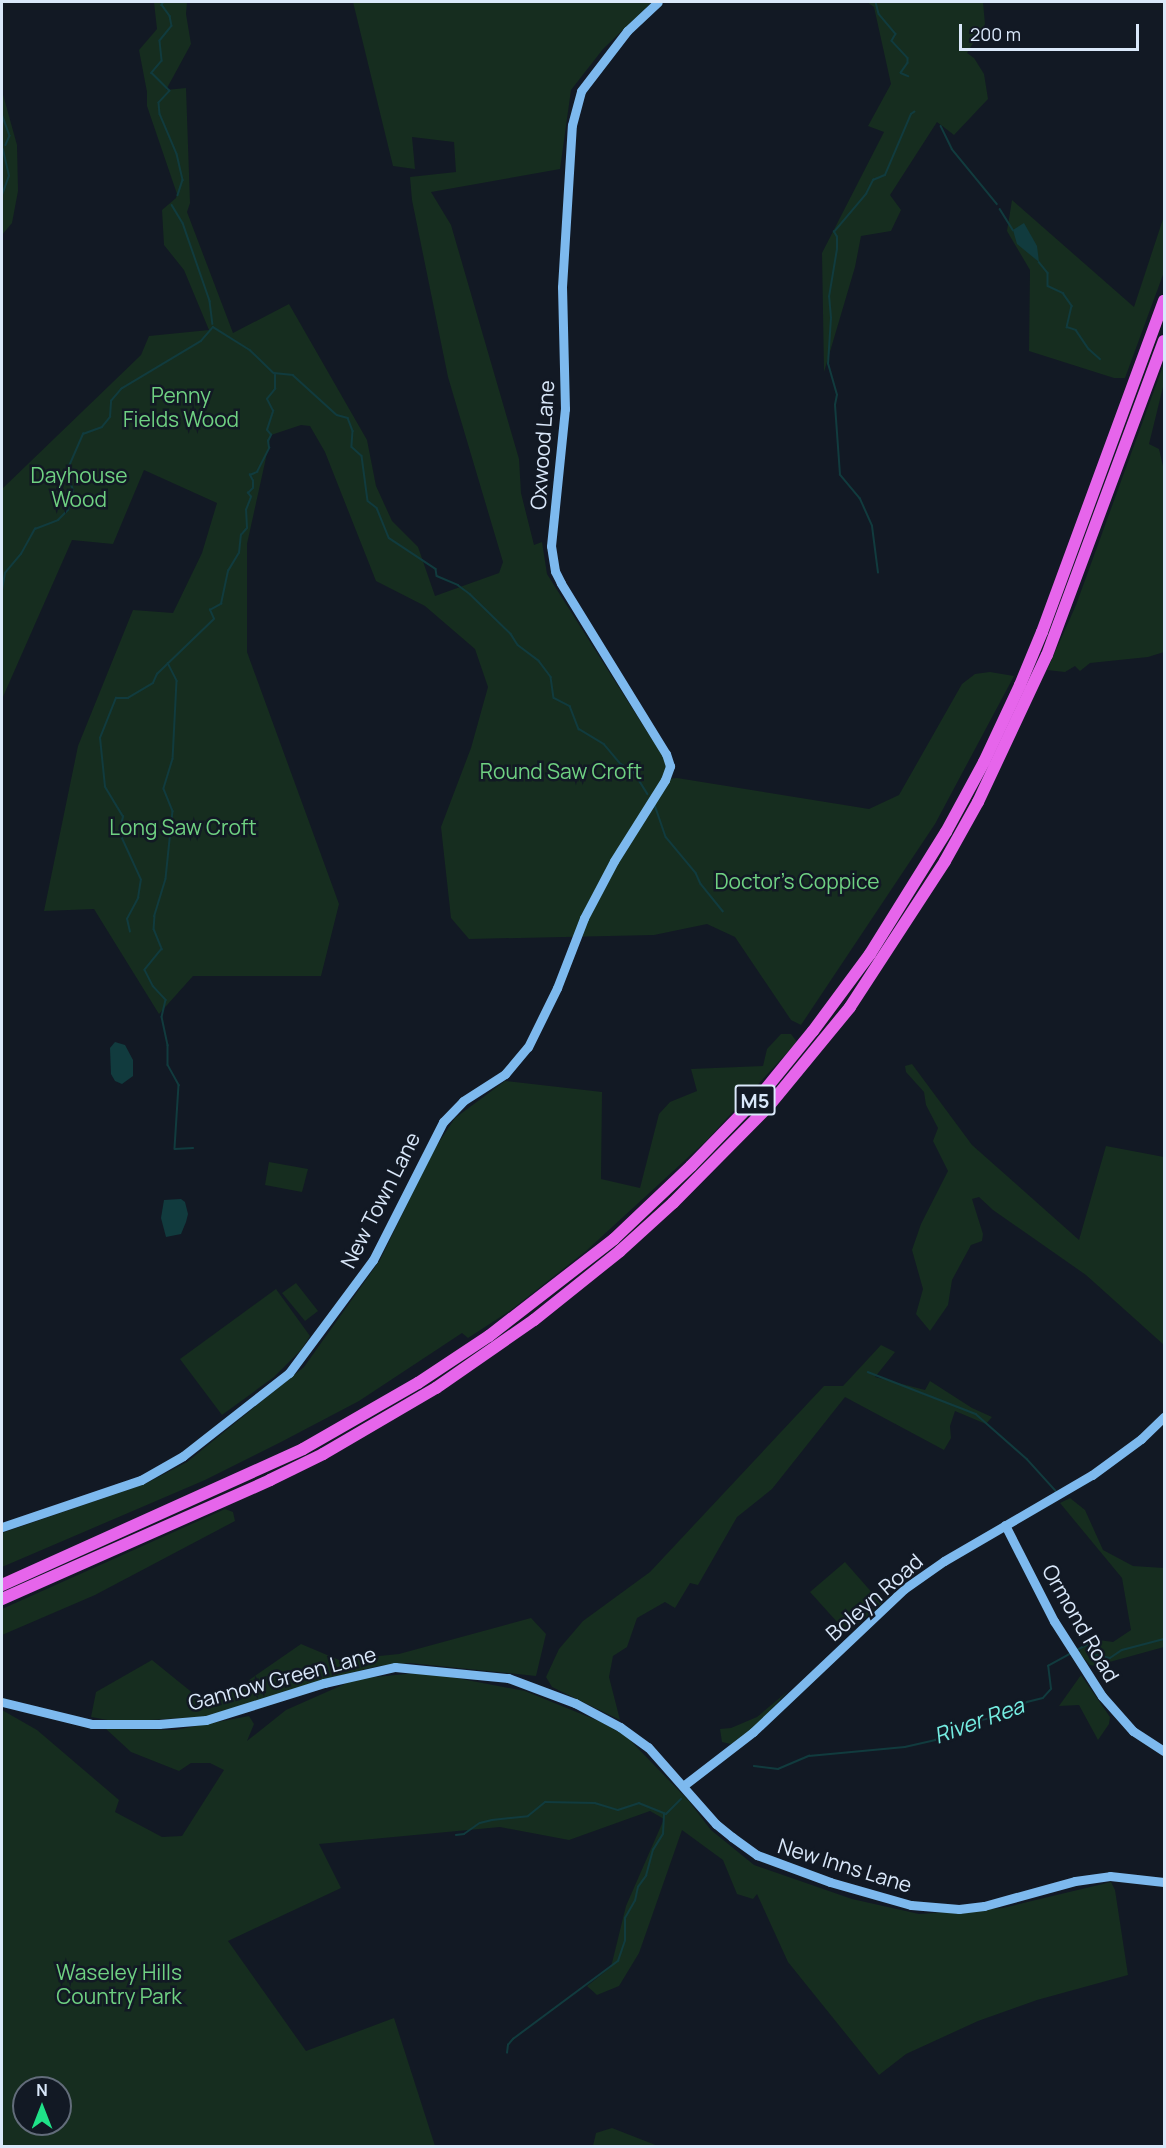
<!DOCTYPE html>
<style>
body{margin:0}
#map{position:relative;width:1166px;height:2148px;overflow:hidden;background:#121924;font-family:Manrope,sans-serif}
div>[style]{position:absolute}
.green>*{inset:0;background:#162d1f}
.water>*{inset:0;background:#113b3e}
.stream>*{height:1.5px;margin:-0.75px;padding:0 0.75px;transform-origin:0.75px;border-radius:0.75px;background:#113b3e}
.secondary>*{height:9px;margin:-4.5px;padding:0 4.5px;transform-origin:4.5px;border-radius:4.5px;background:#7db9ee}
.highway>*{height:12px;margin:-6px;padding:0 6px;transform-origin:6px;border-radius:6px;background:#e665eb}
span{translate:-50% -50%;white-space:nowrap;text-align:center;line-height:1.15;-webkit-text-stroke:5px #121924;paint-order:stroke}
.shield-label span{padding:2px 4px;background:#121924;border:2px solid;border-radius:4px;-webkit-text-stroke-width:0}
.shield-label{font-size:20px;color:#dae8fa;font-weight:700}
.park-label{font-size:21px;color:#6fd182}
.street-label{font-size:21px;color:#dae8fa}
.water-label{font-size:22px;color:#75ede2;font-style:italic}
.frame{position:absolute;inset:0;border:3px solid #dae8fa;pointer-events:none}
.north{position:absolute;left:12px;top:2076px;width:60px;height:60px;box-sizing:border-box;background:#121924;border:2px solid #626c7a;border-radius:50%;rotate:0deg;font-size:16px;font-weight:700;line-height:24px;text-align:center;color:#dae8fa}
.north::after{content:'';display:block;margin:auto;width:21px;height:27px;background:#1fe288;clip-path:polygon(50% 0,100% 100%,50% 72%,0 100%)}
.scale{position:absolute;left:959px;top:24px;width:180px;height:27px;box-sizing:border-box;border:3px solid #dae8fa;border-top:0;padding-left:8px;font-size:18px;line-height:21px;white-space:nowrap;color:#dae8fa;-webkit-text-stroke:4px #121924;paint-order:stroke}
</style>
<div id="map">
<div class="green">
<div style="clip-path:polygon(154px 2px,187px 2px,186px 14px,191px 44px,166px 90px,186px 88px,190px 203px,187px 212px,233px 333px,289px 304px,367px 440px,376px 486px,392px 521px,418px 547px,435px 596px,499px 573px,503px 562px,448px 377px,412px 200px,410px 177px,456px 172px,454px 142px,412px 137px,415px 169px,393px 166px,353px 2px,652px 2px,603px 49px,571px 90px,560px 169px,431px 192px,451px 225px,519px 459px,521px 493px,534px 545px,542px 542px,547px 574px,651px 738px,669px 761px,666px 779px,677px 778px,869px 809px,899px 795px,962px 684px,975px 674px,990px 672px,1014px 676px,935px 824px,801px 1025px,791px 1020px,735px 937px,707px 924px,654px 935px,469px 939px,451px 918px,441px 827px,471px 748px,488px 687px,475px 649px,425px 606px,376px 581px,325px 452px,310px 426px,301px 425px,271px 435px,247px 544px,247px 652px,339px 904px,321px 976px,193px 976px,159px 1014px,94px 909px,44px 911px,78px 746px,133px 610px,173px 613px,202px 553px,217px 503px,144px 470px,113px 544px,72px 540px,2px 699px,2px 489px,141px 355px,149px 336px,209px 330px,184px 270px,164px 245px,162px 210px,176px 198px,177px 194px,147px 106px,147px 92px,139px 50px,157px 29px)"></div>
<div style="clip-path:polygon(867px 2px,983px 2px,985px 24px,967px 53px,974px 58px,984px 74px,988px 99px,954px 135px,937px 122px,890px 195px,901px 210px,891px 231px,861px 236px,855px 267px,824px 372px,822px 253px,884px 132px,868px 126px,891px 84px,874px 7px)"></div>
<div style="clip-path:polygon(2px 91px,17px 145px,18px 191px,12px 223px,2px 235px)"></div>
<div style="clip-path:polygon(1012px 200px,1134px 307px,1164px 216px,1164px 272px,1125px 378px,1114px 378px,1029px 351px,1030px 270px,1007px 231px)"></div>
<div style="clip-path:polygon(1164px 363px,1164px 383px,1149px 444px,1159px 449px,1164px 470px,1164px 652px,1148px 657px,1090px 663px,1080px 671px,1075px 666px,1065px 672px,1047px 670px,1076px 605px)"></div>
<div style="clip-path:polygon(781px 1034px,791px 1034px,797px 1042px,706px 1141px,586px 1251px,511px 1310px,468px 1338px,462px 1333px,359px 1401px,281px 1442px,205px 1480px,2px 1567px,2px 1533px,145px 1484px,187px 1462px,304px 1367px,380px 1260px,433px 1151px,455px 1118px,505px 1081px,602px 1092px,601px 1179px,640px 1188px,659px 1114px,670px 1102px,697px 1091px,691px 1069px,763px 1066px,767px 1049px)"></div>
<div style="clip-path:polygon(912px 1064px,972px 1145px,1079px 1240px,1106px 1146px,1164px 1157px,1164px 1345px,1086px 1275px,993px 1210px,979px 1197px,972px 1199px,983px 1234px,982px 1241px,971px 1245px,952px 1280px,948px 1305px,930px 1331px,916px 1314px,923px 1289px,912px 1250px,921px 1224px,948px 1171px,933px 1141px,938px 1128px,926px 1105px,924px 1092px,906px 1072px,905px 1066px)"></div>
<div style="clip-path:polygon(269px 1162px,308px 1169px,302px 1192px,265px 1185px)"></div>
<div style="clip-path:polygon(296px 1283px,318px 1311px,305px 1321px,282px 1293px)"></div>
<div style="clip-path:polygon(276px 1289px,310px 1336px,301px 1350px,274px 1377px,222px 1415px,180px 1359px)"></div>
<div style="clip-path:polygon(881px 1345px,895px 1352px,875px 1377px,925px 1390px,930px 1381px,972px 1408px,992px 1417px,986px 1424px,955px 1411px,950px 1426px,951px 1438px,944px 1450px,845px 1397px,772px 1489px,737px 1517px,698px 1585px,690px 1583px,675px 1608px,665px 1602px,637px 1618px,627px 1647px,613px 1656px,609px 1677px,620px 1720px,552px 1687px,546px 1677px,559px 1649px,583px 1621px,650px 1572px,824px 1386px,843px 1386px)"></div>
<div style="clip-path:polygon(1070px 1498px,1085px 1510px,1103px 1550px,1133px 1566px,1164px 1568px,1164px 1647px,1095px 1666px,1090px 1665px,1079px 1653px,1081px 1646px,1099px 1640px,1113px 1642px,1131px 1630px,1122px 1578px,1060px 1503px)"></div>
<div style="clip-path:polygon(225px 1509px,233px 1512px,235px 1521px,95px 1595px,2px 1635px,2px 1609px)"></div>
<div style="clip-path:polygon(845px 1562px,882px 1604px,847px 1633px,810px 1592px)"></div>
<div style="clip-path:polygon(531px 1618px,546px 1634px,536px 1676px,410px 1663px,378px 1666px,315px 1682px,212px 1716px,119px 1722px,91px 1717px,96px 1692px,152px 1660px,210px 1707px,301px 1644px,339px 1660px,399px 1654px)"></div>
<div style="clip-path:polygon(evenodd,425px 1672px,525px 1691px,601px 1722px,626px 1736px,688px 1800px,711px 1830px,754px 1865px,852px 1899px,919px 1914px,1003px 1908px,1111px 1882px,1115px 1890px,1128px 1975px,1037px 2000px,978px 2021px,906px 2054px,879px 2075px,788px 1962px,757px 1894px,753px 1899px,737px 1894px,723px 1860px,682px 1830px,639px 1953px,619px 1986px,597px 1995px,587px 1986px,611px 1967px,626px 1906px,664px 1819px,650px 1811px,569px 1840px,500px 1827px,319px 1844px,341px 1888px,228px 1941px,306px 2051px,394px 2018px,435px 2146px,2px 2146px,2px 1710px,37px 1730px,119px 1800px,115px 1812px,162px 1837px,182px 1836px,224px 1770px,210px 1763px,191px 1763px,179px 1771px,131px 1752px,106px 1729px,175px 1730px,249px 1716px,254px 1724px,247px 1741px,286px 1710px,356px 1679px,425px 1672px,24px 2088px,60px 2088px,60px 2124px,24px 2124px,24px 2088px)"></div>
<div style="clip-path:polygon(1081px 1675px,1110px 1717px,1109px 1724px,1098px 1740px,1079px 1705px,1059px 1706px)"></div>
<div style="clip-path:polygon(788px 1691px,757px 1725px,731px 1744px,722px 1742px,720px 1729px,731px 1728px,757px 1717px)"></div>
<div style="clip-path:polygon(612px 2128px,658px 2146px,593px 2146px,596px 2133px)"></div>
</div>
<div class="water">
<div style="clip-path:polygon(1024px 223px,1037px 246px,1039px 262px,1017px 244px,1013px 230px)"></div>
<div style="clip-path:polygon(115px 1042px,125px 1045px,133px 1060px,133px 1076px,122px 1084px,115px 1081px,111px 1074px,110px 1048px)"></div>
<div style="clip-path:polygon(181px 1199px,185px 1202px,188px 1214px,186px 1222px,181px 1234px,166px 1237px,161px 1218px,164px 1200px)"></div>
</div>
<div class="stream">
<div style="left:164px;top:2px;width:4px;rotate:124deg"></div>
<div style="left:162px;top:5px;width:14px;rotate:54deg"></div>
<div style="left:170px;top:16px;width:10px;rotate:79deg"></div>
<div style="left:172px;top:26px;width:19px;rotate:129deg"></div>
<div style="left:160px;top:41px;width:20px;rotate:84deg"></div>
<div style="left:162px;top:61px;width:16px;rotate:130deg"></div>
<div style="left:152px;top:73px;width:25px;rotate:45deg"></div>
<div style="left:170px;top:91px;width:16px;rotate:133deg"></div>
<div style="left:159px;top:103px;width:11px;rotate:85deg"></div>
<div style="left:160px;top:114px;width:43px;rotate:67deg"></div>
<div style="left:177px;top:154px;width:27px;rotate:77deg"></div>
<div style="left:183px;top:180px;width:16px;rotate:108deg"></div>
<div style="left:876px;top:2px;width:12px;rotate:76deg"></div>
<div style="left:879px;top:14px;width:26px;rotate:50deg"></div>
<div style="left:896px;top:34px;width:8px;rotate:120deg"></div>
<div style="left:892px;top:41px;width:23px;rotate:47deg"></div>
<div style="left:908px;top:58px;width:5px;rotate:90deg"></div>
<div style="left:908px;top:63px;width:12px;rotate:125deg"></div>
<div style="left:901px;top:73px;width:8px;rotate:23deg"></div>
<div style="left:2px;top:114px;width:23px;rotate:70deg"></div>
<div style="left:10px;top:136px;width:10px;rotate:114deg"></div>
<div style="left:941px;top:126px;width:25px;rotate:64deg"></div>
<div style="left:952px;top:149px;width:71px;rotate:50.7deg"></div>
<div style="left:2px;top:195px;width:20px;rotate:-70deg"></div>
<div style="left:9px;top:176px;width:27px;rotate:-103deg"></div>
<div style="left:172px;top:205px;width:21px;rotate:59deg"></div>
<div style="left:183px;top:223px;width:83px;rotate:70.9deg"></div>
<div style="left:210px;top:301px;width:23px;rotate:83deg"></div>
<div style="left:1000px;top:209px;width:25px;rotate:58deg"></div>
<div style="left:1039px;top:262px;width:14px;rotate:51deg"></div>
<div style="left:1048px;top:273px;width:13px;rotate:90deg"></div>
<div style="left:1048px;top:286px;width:17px;rotate:25deg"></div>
<div style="left:1063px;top:293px;width:16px;rotate:55deg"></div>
<div style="left:1072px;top:306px;width:22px;rotate:103deg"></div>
<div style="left:1067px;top:327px;width:9px;rotate:18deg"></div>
<div style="left:1076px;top:330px;width:23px;rotate:56deg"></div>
<div style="left:1089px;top:349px;width:15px;rotate:42deg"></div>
<div style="left:878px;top:573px;width:47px;rotate:-97.3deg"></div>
<div style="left:872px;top:526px;width:30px;rotate:-114deg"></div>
<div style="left:860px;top:499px;width:31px;rotate:-130deg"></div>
<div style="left:840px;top:475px;width:70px;rotate:-94.1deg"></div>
<div style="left:835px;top:405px;width:10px;rotate:-79deg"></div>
<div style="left:837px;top:395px;width:32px;rotate:-106deg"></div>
<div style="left:828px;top:364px;width:46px;rotate:-86.3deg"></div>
<div style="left:831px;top:318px;width:21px;rotate:-95deg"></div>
<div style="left:829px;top:297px;width:49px;rotate:-80.5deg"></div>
<div style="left:837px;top:249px;width:12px;rotate:-90deg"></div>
<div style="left:837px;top:237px;width:6px;rotate:-121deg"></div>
<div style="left:834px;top:232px;width:50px;rotate:-49.9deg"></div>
<div style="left:866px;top:194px;width:16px;rotate:-63deg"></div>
<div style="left:873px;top:180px;width:13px;rotate:-23deg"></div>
<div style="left:885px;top:175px;width:66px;rotate:-66.9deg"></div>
<div style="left:911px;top:114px;width:4px;rotate:-34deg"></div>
<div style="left:2px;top:590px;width:17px;rotate:-80deg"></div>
<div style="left:5px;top:573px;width:25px;rotate:-50deg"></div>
<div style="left:21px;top:554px;width:29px;rotate:-61deg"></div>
<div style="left:35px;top:529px;width:25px;rotate:-21deg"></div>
<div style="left:58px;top:520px;width:14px;rotate:-45deg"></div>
<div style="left:68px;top:510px;width:21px;rotate:-76deg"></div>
<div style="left:73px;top:490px;width:18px;rotate:-112deg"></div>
<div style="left:66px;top:473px;width:43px;rotate:-66.4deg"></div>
<div style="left:83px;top:434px;width:20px;rotate:-20deg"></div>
<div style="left:102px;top:427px;width:13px;rotate:-51deg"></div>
<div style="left:110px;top:417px;width:16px;rotate:-86deg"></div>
<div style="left:111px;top:401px;width:16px;rotate:-50deg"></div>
<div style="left:121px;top:389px;width:93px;rotate:-31deg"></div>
<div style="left:201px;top:341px;width:18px;rotate:-49deg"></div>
<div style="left:213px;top:327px;width:44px;rotate:31.9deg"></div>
<div style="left:250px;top:350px;width:33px;rotate:44deg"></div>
<div style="left:274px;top:373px;width:19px;rotate:6deg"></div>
<div style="left:293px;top:375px;width:59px;rotate:42.3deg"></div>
<div style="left:337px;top:415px;width:11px;rotate:15deg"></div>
<div style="left:348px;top:418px;width:14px;rotate:69deg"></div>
<div style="left:353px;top:431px;width:16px;rotate:94deg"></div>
<div style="left:352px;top:447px;width:13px;rotate:42deg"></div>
<div style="left:362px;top:456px;width:45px;rotate:82.4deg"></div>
<div style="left:368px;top:501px;width:11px;rotate:38deg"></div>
<div style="left:377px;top:508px;width:32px;rotate:68deg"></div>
<div style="left:389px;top:538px;width:56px;rotate:33.4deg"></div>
<div style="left:436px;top:569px;width:7px;rotate:82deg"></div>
<div style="left:437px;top:576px;width:23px;rotate:23deg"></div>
<div style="left:458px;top:585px;width:15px;rotate:37deg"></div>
<div style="left:470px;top:594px;width:57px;rotate:44.3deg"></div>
<div style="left:511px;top:634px;width:13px;rotate:58deg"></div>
<div style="left:518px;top:645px;width:26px;rotate:37deg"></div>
<div style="left:539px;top:661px;width:20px;rotate:53deg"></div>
<div style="left:551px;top:677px;width:21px;rotate:82deg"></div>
<div style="left:554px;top:698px;width:18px;rotate:27deg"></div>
<div style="left:570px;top:706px;width:25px;rotate:69deg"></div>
<div style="left:579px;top:729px;width:29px;rotate:31deg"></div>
<div style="left:604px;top:744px;width:26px;rotate:50deg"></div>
<div style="left:621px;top:764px;width:15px;rotate:32deg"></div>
<div style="left:634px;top:772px;width:26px;rotate:58deg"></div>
<div style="left:168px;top:663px;width:20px;rotate:63deg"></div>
<div style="left:177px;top:681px;width:78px;rotate:92.9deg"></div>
<div style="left:173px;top:759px;width:31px;rotate:107deg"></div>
<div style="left:164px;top:789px;width:24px;rotate:68deg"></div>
<div style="left:173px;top:811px;width:68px;rotate:95.9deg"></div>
<div style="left:166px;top:879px;width:39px;rotate:107deg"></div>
<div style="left:155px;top:916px;width:13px;rotate:94deg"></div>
<div style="left:154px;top:929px;width:22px;rotate:68deg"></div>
<div style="left:162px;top:949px;width:27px;rotate:129deg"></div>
<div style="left:145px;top:970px;width:18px;rotate:63deg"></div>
<div style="left:153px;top:986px;width:19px;rotate:47deg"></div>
<div style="left:166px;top:1000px;width:17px;rotate:103deg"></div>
<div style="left:162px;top:1017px;width:29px;rotate:78deg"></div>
<div style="left:168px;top:1045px;width:20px;rotate:90deg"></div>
<div style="left:168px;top:1065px;width:23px;rotate:61deg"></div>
<div style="left:179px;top:1085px;width:64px;rotate:93.6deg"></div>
<div style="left:175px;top:1149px;width:18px;rotate:-3deg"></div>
<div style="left:655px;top:805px;width:34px;rotate:71deg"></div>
<div style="left:666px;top:837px;width:47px;rotate:50.2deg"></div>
<div style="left:696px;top:873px;width:12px;rotate:66deg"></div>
<div style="left:701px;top:884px;width:35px;rotate:51deg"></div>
<div style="left:130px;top:932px;width:13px;rotate:-103deg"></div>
<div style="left:127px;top:919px;width:24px;rotate:-62deg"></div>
<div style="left:138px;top:898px;width:18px;rotate:-81deg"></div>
<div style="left:141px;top:880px;width:53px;rotate:-114.6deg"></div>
<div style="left:119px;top:832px;width:16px;rotate:-75deg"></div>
<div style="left:123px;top:817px;width:35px;rotate:-121deg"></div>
<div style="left:105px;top:787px;width:49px;rotate:-95.8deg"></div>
<div style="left:100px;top:738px;width:43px;rotate:-68.2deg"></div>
<div style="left:116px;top:698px;width:12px"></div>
<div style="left:128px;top:698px;width:29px;rotate:-31deg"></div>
<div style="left:153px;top:683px;width:10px;rotate:-66deg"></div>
<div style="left:157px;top:674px;width:79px;rotate:-44deg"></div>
<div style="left:214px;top:619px;width:10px;rotate:-114deg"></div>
<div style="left:210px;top:610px;width:13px;rotate:-29deg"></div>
<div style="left:221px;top:604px;width:34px;rotate:-78deg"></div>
<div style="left:228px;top:571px;width:21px;rotate:-59deg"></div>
<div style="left:239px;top:553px;width:18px;rotate:-84deg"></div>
<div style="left:241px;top:535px;width:9px;rotate:-49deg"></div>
<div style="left:247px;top:528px;width:18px;rotate:-93deg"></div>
<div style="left:246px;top:510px;width:14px;rotate:-69deg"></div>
<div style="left:251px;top:497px;width:5px;rotate:-127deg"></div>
<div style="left:248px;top:493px;width:7px;rotate:-45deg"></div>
<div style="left:253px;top:488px;width:7px;rotate:-90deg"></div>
<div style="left:253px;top:481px;width:7px;rotate:-117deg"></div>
<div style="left:250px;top:475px;width:8px;rotate:-23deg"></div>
<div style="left:257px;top:472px;width:27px;rotate:-63deg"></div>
<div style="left:269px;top:448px;width:7px;rotate:-98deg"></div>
<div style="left:268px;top:441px;width:7px;rotate:-63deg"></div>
<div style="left:271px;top:435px;width:6px;rotate:-129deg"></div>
<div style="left:267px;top:430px;width:20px;rotate:-72deg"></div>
<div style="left:273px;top:411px;width:13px;rotate:-117deg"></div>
<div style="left:267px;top:399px;width:13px;rotate:-51deg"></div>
<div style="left:275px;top:389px;width:14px;rotate:-90deg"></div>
<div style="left:868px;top:1372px;width:116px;rotate:21.3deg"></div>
<div style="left:976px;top:1414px;width:68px;rotate:41.4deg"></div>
<div style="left:1027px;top:1459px;width:43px;rotate:47.8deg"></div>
<div style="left:1077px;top:1650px;width:11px;rotate:-27deg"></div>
<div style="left:1087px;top:1645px;width:13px;rotate:48deg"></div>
<div style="left:1096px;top:1655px;width:14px;rotate:12deg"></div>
<div style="left:1110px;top:1658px;width:14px;rotate:-34deg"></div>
<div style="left:1122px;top:1650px;width:43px;rotate:-14.7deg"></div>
<div style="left:754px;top:1766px;width:24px;rotate:7deg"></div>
<div style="left:778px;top:1769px;width:34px;rotate:-23deg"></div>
<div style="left:809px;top:1756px;width:96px;rotate:-5.4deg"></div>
<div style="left:905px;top:1747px;width:31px;rotate:-13deg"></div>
<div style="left:935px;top:1740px;width:50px;rotate:-23.5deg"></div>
<div style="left:981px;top:1720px;width:21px;rotate:-11deg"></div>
<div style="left:1002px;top:1716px;width:29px;rotate:-29deg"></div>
<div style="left:1027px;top:1702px;width:16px;rotate:-14deg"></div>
<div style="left:1043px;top:1698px;width:12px;rotate:-48deg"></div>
<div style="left:1051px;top:1689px;width:23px;rotate:-97deg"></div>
<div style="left:1048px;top:1666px;width:25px;rotate:-29deg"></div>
<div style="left:456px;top:1835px;width:8px;rotate:-7deg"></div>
<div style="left:464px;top:1834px;width:19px;rotate:-35deg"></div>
<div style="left:480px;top:1823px;width:12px;rotate:-14deg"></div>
<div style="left:492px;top:1820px;width:36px;rotate:-6deg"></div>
<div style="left:528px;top:1816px;width:22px;rotate:-39deg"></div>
<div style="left:545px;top:1802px;width:50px;rotate:1.1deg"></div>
<div style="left:595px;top:1803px;width:24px;rotate:17deg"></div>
<div style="left:618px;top:1810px;width:22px;rotate:-18deg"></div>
<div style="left:639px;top:1803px;width:29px;rotate:22deg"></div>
<div style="left:666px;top:1814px;width:21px;rotate:-45deg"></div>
<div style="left:507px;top:2053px;width:8px;rotate:-83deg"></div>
<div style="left:508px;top:2045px;width:8px;rotate:-50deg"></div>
<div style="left:513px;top:2039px;width:131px;rotate:-36.6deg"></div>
<div style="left:618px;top:1961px;width:21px;rotate:-71deg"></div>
<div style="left:625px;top:1941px;width:23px;rotate:-90deg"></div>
<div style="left:625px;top:1918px;width:20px;rotate:-60deg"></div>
<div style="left:635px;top:1901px;width:14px;rotate:-78deg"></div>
<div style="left:638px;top:1887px;width:14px;rotate:-54deg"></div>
<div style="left:646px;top:1876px;width:27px;rotate:-75deg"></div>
<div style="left:653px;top:1850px;width:19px;rotate:-58deg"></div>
<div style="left:663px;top:1834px;width:20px;rotate:-87deg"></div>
</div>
<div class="secondary">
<div style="left:1005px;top:1525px;width:108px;rotate:63deg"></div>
<div style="left:1054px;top:1621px;width:89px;rotate:57.4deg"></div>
<div style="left:1102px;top:1696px;width:47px;rotate:48.5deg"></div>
<div style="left:1133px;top:1731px;width:37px;rotate:33deg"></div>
<div style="left:2px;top:1527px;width:147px;rotate:-18.7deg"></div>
<div style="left:141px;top:1480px;width:48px;rotate:-29.7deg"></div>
<div style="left:183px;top:1456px;width:135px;rotate:-38.1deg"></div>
<div style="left:289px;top:1373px;width:141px;rotate:-53.4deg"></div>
<div style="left:373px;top:1260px;width:155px;rotate:-63.1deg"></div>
<div style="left:443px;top:1122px;width:29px;rotate:-46deg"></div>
<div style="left:463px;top:1101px;width:50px;rotate:-32.7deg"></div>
<div style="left:505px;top:1074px;width:35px;rotate:-50deg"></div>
<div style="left:528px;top:1047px;width:66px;rotate:-63.8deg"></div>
<div style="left:557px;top:988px;width:75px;rotate:-68.9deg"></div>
<div style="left:584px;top:918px;width:64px;rotate:-62.2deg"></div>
<div style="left:614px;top:861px;width:96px;rotate:-57.8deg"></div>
<div style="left:665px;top:780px;width:15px;rotate:-70deg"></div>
<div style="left:670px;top:766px;width:13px;rotate:-108deg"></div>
<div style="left:666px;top:754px;width:201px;rotate:-121.6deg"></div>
<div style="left:561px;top:583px;width:13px;rotate:-117deg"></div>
<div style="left:555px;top:571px;width:25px;rotate:-99deg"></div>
<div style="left:551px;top:546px;width:138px;rotate:-84.2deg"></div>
<div style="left:565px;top:409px;width:122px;rotate:-91.4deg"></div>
<div style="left:562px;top:287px;width:162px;rotate:-86.5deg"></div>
<div style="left:572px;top:125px;width:35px;rotate:-75deg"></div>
<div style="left:581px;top:91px;width:76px;rotate:-52.5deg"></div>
<div style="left:627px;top:31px;width:42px;rotate:-43.1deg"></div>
<div style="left:2px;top:1702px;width:93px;rotate:13.7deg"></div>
<div style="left:92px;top:1724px;width:67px"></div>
<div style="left:159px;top:1724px;width:47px;rotate:-4.9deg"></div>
<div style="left:206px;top:1720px;width:124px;rotate:-17.4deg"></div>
<div style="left:324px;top:1683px;width:73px;rotate:-12.7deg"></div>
<div style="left:395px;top:1667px;width:114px;rotate:5.6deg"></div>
<div style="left:508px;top:1678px;width:72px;rotate:20.5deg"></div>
<div style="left:575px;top:1703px;width:51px;rotate:28.1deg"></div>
<div style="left:620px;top:1727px;width:34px;rotate:36deg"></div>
<div style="left:648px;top:1747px;width:103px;rotate:48.6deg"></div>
<div style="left:716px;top:1824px;width:21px;rotate:39deg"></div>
<div style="left:732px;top:1837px;width:31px;rotate:36deg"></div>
<div style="left:757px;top:1855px;width:78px;rotate:20.3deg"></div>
<div style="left:830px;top:1882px;width:84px;rotate:15.9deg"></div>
<div style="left:911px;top:1905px;width:48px;rotate:4.8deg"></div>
<div style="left:959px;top:1909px;width:25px;rotate:-7deg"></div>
<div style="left:984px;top:1906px;width:94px;rotate:-15.4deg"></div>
<div style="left:1075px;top:1881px;width:35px;rotate:-8deg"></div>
<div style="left:1110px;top:1876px;width:54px;rotate:6.3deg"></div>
<div style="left:683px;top:1786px;width:88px;rotate:-37.6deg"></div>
<div style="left:753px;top:1732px;width:208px;rotate:-43.4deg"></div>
<div style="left:904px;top:1589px;width:49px;rotate:-35deg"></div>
<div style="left:944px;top:1561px;width:171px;rotate:-30.2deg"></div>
<div style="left:1092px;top:1475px;width:61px;rotate:-36.3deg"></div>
<div style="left:1141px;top:1439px;width:32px;rotate:-44deg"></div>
</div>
<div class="highway">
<div style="left:2px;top:1585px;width:330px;rotate:-24.3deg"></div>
<div style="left:303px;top:1449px;width:133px;rotate:-29.9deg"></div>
<div style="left:418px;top:1383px;width:85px;rotate:-33.5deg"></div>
<div style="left:489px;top:1336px;width:158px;rotate:-37.8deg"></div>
<div style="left:614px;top:1239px;width:106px;rotate:-43.5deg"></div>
<div style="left:691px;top:1166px;width:105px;rotate:-45.8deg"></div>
<div style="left:764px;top:1091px;width:77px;rotate:-50.8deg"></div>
<div style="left:813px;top:1031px;width:96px;rotate:-53.5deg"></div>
<div style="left:870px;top:954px;width:144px;rotate:-58.1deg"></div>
<div style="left:946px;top:832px;width:80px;rotate:-61.5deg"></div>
<div style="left:984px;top:762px;width:85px;rotate:-64.9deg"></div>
<div style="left:1020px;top:685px;width:57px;rotate:-67.5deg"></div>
<div style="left:1042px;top:632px;width:353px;rotate:-69.8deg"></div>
<div style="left:2px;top:1599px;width:293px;rotate:-23.9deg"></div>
<div style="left:270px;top:1480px;width:59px;rotate:-26.1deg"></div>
<div style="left:323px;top:1454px;width:131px;rotate:-30.3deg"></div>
<div style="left:436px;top:1388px;width:119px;rotate:-34.8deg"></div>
<div style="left:534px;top:1320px;width:110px;rotate:-38.7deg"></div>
<div style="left:620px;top:1251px;width:72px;rotate:-42.2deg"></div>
<div style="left:673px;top:1203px;width:135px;rotate:-45.3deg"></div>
<div style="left:768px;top:1107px;width:129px;rotate:-50.6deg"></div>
<div style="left:850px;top:1007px;width:174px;rotate:-56.9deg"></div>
<div style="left:945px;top:861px;width:68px;rotate:-60.8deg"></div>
<div style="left:978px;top:802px;width:162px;rotate:-64.9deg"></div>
<div style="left:1047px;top:655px;width:335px;rotate:-69.6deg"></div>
</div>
<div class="shield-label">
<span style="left:755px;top:1100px">M5</span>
</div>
<div class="park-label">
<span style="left:181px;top:407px">Penny<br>Fields Wood</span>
<span style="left:79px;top:487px">Dayhouse<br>Wood</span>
<span style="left:561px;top:771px">Round Saw Croft</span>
<span style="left:183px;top:827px">Long Saw Croft</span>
<span style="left:797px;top:881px">Doctor's Coppice</span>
<span style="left:119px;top:1984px">Waseley Hills<br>Country Park</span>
</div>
<div class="street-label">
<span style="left:542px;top:445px;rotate:-86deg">Oxwood Lane</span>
<span style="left:380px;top:1200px;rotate:-63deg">New Town Lane</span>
<span style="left:874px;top:1597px;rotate:-41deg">Boleyn Road</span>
<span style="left:1081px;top:1623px;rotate:60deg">Ormond Road</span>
<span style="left:282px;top:1678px;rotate:-15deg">Gannow Green Lane</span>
<span style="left:845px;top:1865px;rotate:17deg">New Inns Lane</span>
</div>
<div class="water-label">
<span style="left:979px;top:1721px;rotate:-20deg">River Rea</span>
</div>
<div class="frame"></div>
<div class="north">N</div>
<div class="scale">200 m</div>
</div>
